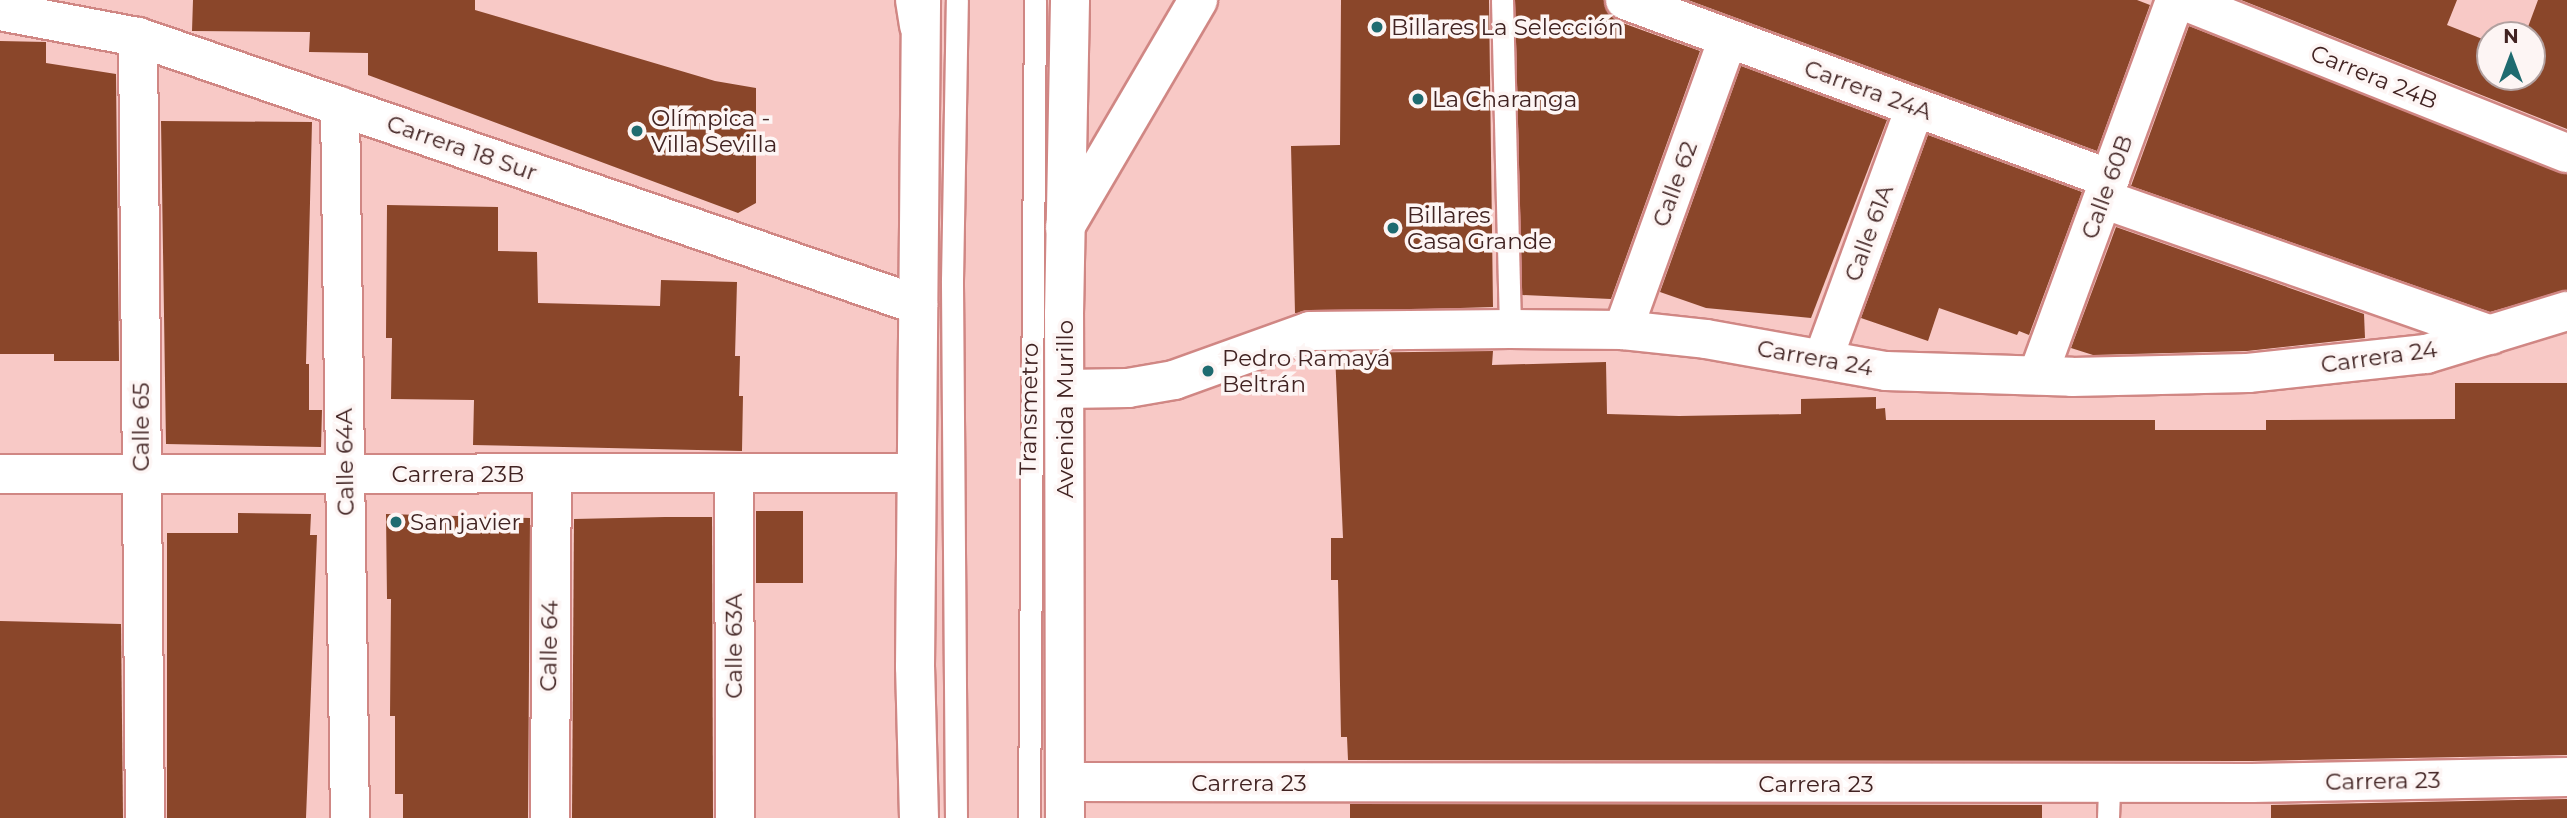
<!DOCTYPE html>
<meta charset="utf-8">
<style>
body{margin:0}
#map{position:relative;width:2567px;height:818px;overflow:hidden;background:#f8c9c6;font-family:Montserrat,sans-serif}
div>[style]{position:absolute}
.building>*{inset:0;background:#8a462a}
.roads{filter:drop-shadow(2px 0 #d08784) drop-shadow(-2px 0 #d08784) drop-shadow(0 2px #d08784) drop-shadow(0 -2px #d08784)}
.lane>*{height:21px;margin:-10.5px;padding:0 10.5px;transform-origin:10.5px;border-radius:10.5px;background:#fff}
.street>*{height:38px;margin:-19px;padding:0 19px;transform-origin:19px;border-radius:19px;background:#fff}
.secondary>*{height:38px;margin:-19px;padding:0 19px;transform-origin:19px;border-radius:19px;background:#fff}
.primary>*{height:38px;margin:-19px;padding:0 19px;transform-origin:19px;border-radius:19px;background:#fff}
.highway>*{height:38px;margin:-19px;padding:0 19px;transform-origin:19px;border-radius:19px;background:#fff}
.dots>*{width:19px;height:19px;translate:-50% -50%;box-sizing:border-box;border:4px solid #fdf5f4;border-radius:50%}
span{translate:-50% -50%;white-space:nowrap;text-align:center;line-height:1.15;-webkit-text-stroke:7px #fdf5f4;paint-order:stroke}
.poi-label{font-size:23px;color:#412322}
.left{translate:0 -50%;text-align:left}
.street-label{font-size:23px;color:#412322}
.north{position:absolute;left:2476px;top:21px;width:70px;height:70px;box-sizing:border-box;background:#fdf5f4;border:2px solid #b2a1a0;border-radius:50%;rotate:0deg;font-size:19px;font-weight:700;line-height:28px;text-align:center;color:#412322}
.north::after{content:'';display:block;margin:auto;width:24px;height:32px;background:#1f6b70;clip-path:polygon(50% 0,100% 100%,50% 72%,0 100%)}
</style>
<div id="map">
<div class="building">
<div style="clip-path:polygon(193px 0,475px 0,475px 10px,715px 81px,756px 88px,756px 203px,738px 213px,368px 75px,368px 53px,309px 52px,310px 32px,192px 31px)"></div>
<div style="clip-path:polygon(1341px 0,1489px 0,1493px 307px,1295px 313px,1291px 146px,1340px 145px)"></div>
<div style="clip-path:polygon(1515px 0,1604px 0,1608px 13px,1617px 21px,1700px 51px,1611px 299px,1522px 295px)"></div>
<div style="clip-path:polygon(1688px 0,2137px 0,2150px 5px,2097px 151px)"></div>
<div style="clip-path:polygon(2241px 0,2457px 0,2447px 25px,2490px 42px,2490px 77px,2532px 77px,2532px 35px,2525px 35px,2538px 0,2567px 0,2567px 129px)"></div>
<div style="clip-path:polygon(2189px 26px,2567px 174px,2567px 290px,2490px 312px,2131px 186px)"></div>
<div style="clip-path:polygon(0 41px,46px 42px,46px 63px,116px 74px,119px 361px,54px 361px,54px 354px,0 354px)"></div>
<div style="clip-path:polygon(1741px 66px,1887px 120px,1811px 318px,1706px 308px,1660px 292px)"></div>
<div style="clip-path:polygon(161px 121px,312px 122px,306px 364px,309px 364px,309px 410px,322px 410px,321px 447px,166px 444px)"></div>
<div style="clip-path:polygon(1928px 135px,2082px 192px,2029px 335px,2019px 331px,2017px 335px,1939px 308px,1928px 341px,1861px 318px)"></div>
<div style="clip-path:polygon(387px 205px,498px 207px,498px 251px,537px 252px,538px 303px,660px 306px,661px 280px,737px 282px,735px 356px,740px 356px,739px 396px,743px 396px,742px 451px,473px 445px,474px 400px,391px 399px,392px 338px,386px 338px)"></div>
<div style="clip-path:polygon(2116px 227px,2364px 314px,2365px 338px,2247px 351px,2093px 355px,2071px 348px)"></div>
<div style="clip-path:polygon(1493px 351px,1492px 365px,1606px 362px,1607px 414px,1679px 416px,1801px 414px,1801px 399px,1876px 397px,1876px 409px,1885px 408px,1886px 420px,2155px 420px,2155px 430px,2266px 430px,2266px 420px,2455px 419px,2455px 383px,2567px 383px,2567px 755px,2252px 761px,1348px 760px,1347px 737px,1341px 737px,1338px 580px,1331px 580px,1331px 538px,1343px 538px,1335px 353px)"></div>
<div style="clip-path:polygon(756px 511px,803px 511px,803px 583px,756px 583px)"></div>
<div style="clip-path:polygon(238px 513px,311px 514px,310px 535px,317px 535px,306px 818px,167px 818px,167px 533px,238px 533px)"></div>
<div style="clip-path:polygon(386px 514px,530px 518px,528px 818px,403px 818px,403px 794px,395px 794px,395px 716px,390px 716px,391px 599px,387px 599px)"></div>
<div style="clip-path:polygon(665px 517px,712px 517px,713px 818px,572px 818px,574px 519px)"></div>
<div style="clip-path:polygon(0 621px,121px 624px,123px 818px,0 818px)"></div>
<div style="clip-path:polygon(2567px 799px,2567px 818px,2271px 818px,2271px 805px)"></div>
<div style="clip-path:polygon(1350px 804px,2042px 805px,2042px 818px,1350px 818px)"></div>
</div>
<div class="roads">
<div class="lane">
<div style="left:1502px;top:0;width:329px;rotate:88.6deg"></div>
<div style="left:956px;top:818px;width:538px;rotate:-90.43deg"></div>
<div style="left:952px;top:280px;width:280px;rotate:-89deg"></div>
<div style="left:1029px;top:818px;width:818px;rotate:-89.58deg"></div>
<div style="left:2108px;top:818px;width:38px;rotate:-88deg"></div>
</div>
<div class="street">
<div style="left:1625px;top:0;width:517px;rotate:20.26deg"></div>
<div style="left:2182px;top:0;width:414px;rotate:21.7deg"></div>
<div style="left:0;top:11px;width:140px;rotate:10.7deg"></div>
<div style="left:138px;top:37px;width:825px;rotate:18.96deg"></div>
<div style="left:138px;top:37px;width:781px;rotate:89.49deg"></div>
<div style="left:340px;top:106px;width:712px;rotate:89.2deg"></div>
<div style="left:2103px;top:199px;width:411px;rotate:19.3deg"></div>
<div style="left:1623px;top:330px;width:310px;rotate:-70.2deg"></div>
<div style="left:1823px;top:359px;width:268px;rotate:-69.9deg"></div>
<div style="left:2038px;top:375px;width:399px;rotate:-69.9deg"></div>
<div style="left:0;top:474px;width:916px;rotate:-0.06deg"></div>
<div style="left:734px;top:474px;width:344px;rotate:89.8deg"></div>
<div style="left:1065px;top:782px;width:1187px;rotate:0.05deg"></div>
<div style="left:2252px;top:783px;width:315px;rotate:-1.1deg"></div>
<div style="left:550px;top:818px;width:344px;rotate:-89.7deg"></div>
</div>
<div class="secondary">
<div style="left:1066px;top:389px;width:62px;rotate:-0.9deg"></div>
<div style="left:1128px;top:388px;width:47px;rotate:-9.9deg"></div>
<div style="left:1174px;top:380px;width:145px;rotate:-19.8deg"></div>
<div style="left:1310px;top:331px;width:200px;rotate:-0.6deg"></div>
<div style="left:1510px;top:329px;width:113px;rotate:0.5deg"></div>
<div style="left:1623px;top:330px;width:83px;rotate:6.2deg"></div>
<div style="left:1706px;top:339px;width:183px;rotate:10.1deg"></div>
<div style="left:1886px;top:371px;width:186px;rotate:1.8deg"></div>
<div style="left:2072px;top:377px;width:176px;rotate:-1.3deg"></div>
<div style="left:2248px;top:373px;width:179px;rotate:-6.1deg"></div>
<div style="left:2426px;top:354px;width:147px;rotate:-17deg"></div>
</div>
<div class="primary">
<div style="left:919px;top:818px;width:151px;rotate:-91.5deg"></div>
<div style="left:915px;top:667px;width:667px;rotate:-89.48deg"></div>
<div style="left:1065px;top:818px;width:504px;rotate:-90.11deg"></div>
<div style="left:1064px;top:314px;width:314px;rotate:-88.9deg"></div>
</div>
<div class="highway">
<div style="left:915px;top:0;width:26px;rotate:81deg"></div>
<div style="left:1065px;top:227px;width:263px;rotate:-59.6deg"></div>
</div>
</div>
<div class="dots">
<div style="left:1377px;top:27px;background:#1f6b70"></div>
<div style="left:1418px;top:99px;background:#1f6b70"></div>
<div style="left:637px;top:131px;background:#1f6b70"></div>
<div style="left:1393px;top:228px;background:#1f6b70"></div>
<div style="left:1208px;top:371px;background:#1f6b70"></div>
<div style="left:396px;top:522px;background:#1f6b70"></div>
</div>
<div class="poi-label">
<span class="left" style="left:1391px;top:27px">Billares La Selección</span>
<span class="left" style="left:1432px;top:99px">La Charanga</span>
<span class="left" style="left:651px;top:131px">Olímpica -<br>Villa Sevilla</span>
<span class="left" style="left:1407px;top:228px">Billares<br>Casa Grande</span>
<span class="left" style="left:1222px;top:371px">Pedro Ramayá<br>Beltrán</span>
<span class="left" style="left:410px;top:522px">San javier</span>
</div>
<div class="street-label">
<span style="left:2374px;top:77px;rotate:22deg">Carrera 24B</span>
<span style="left:1868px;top:90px;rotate:20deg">Carrera 24A</span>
<span style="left:462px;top:148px;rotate:19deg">Carrera 18 Sur</span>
<span style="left:1675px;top:184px;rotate:-70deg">Calle 62</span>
<span style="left:2107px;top:187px;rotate:-70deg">Calle 60B</span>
<span style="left:1869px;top:233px;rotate:-70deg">Calle 61A</span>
<span style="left:2379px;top:357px;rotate:-8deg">Carrera 24</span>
<span style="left:1815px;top:358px;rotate:10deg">Carrera 24</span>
<span style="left:1029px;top:409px;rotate:-89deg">Transmetro</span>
<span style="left:1065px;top:409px;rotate:-90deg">Avenida Murillo</span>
<span style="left:141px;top:427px;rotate:-90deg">Calle 65</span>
<span style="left:345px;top:462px;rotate:-91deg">Calle 64A</span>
<span style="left:458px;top:474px">Carrera 23B</span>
<span style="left:549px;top:646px;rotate:-89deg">Calle 64</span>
<span style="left:734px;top:646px;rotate:-90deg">Calle 63A</span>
<span style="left:2383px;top:781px;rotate:-1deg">Carrera 23</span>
<span style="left:1249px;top:783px">Carrera 23</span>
<span style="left:1816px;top:784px">Carrera 23</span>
</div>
<div class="north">N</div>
</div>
